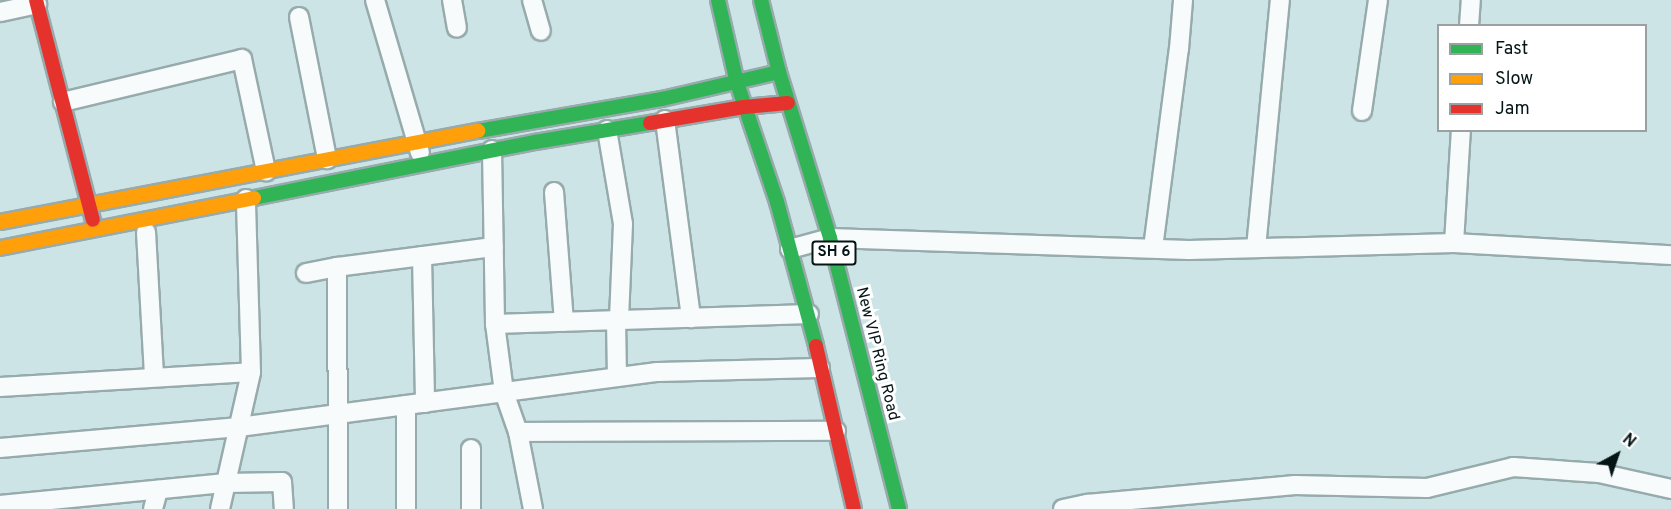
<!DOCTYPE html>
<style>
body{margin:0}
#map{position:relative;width:1671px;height:509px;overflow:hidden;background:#cce4e6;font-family:Overpass,sans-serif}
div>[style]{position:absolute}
.roads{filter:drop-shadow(2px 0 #97aaac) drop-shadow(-2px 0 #97aaac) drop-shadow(0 2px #97aaac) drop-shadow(0 -2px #97aaac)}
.street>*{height:18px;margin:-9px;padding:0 9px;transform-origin:9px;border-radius:9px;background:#f7fbfb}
.fast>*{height:14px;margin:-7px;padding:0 7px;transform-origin:7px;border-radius:7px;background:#30b455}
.slow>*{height:14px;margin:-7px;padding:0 7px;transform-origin:7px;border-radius:7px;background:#ff9f0a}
.jam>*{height:14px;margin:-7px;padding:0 7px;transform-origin:7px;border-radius:7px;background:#e5322d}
span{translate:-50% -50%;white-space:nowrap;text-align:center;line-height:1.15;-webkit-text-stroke:6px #fff;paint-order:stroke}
.shield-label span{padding:2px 4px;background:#fff;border:2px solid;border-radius:4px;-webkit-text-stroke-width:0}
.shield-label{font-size:15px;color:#051516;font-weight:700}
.street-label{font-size:16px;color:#051516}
.legend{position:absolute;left:1437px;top:24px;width:210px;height:108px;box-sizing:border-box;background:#fff;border:2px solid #9ba1a2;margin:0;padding:8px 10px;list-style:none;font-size:18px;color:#051516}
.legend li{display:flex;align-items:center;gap:12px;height:30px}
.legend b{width:30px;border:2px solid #9ba1a2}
.north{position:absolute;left:1587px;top:425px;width:60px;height:60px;-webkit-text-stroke:4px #fff;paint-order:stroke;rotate:40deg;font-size:16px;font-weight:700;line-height:24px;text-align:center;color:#051516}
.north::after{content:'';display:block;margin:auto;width:21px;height:27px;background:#051516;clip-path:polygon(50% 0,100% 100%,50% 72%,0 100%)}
</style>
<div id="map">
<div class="roads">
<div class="street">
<div style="left:375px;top:0;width:159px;rotate:73.6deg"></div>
<div style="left:452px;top:0;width:28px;rotate:80deg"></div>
<div style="left:532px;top:0;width:32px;rotate:74deg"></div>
<div style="left:0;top:12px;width:38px;rotate:-12deg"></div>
<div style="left:299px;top:17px;width:145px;rotate:78.8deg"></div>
<div style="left:1469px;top:26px;width:26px;rotate:-86deg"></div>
<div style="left:63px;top:102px;width:184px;rotate:-13.5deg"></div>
<div style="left:242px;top:59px;width:115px;rotate:77.9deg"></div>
<div style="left:1362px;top:111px;width:112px;rotate:-81.8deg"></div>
<div style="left:665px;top:120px;width:200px;rotate:82.5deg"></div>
<div style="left:607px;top:130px;width:95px;rotate:80.3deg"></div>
<div style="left:623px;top:224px;width:96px;rotate:92.4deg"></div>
<div style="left:492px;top:150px;width:174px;rotate:89deg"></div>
<div style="left:554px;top:192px;width:130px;rotate:85.6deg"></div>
<div style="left:146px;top:232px;width:145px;rotate:86.8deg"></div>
<div style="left:1454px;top:243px;width:113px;rotate:-86.5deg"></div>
<div style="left:1153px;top:248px;width:201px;rotate:-82.6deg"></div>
<div style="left:1179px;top:49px;width:49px;rotate:-85.3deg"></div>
<div style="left:1256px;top:248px;width:249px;rotate:-84.5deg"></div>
<div style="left:790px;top:249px;width:41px;rotate:-15.4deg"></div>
<div style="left:830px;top:238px;width:359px;rotate:1.9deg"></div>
<div style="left:1189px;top:250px;width:265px;rotate:-1.5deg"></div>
<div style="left:1454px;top:243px;width:217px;rotate:3.2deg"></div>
<div style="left:422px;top:256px;width:147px;rotate:88.8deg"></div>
<div style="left:306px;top:273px;width:32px;rotate:-11deg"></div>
<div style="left:616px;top:320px;width:57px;rotate:89deg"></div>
<div style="left:0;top:387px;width:251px;rotate:-3.4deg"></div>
<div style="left:518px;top:432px;width:42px;rotate:-109.3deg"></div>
<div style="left:504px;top:392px;width:69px;rotate:-97.5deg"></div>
<div style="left:495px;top:324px;width:314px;rotate:-1.8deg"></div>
<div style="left:0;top:448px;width:240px;rotate:-5deg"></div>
<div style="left:239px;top:427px;width:422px;rotate:-7.5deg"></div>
<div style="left:657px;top:372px;width:163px;rotate:-1.4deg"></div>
<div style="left:0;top:505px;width:227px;rotate:-5.6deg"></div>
<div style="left:226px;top:483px;width:56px;rotate:-1deg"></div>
<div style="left:282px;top:482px;width:27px;rotate:86deg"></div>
<div style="left:153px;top:509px;width:20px;rotate:-75deg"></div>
<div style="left:220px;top:509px;width:140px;rotate:-77.2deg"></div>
<div style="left:251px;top:372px;width:173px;rotate:-91.7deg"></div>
<div style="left:338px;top:509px;width:242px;rotate:-90.2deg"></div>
<div style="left:337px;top:267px;width:158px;rotate:-7.3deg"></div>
<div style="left:406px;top:509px;width:104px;rotate:-90deg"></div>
<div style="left:471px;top:509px;width:60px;rotate:-90deg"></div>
<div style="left:533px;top:509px;width:78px;rotate:-101deg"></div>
<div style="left:518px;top:432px;width:318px;rotate:-0.2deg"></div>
<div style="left:1063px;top:509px;width:25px;rotate:-12deg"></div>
<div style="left:1087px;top:504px;width:209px;rotate:-5.2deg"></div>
<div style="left:1295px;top:485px;width:132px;rotate:1.3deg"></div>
<div style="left:1427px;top:488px;width:89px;rotate:-13.7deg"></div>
<div style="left:1513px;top:467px;width:86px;rotate:4deg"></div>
<div style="left:1599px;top:473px;width:74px;rotate:12.5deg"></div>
</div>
<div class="fast">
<div style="left:718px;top:0;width:85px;rotate:77.1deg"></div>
<div style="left:737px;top:83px;width:126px;rotate:71.4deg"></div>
<div style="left:777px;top:202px;width:149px;rotate:74.8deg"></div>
<div style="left:761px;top:0;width:74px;rotate:76deg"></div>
<div style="left:779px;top:72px;width:174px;rotate:72.9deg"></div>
<div style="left:830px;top:238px;width:280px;rotate:75.7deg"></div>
<div style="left:478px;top:131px;width:187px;rotate:-9.9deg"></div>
<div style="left:662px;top:99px;width:120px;rotate:-13deg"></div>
<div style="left:254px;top:198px;width:287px;rotate:-11.3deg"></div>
<div style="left:535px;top:142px;width:117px;rotate:-9.4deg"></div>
</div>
<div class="slow">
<div style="left:0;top:222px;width:487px;rotate:-10.8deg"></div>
<div style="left:0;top:248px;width:259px;rotate:-11.1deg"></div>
</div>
<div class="jam">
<div style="left:36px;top:0;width:227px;rotate:75.5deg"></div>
<div style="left:650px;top:123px;width:95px;rotate:-9.7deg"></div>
<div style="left:744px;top:107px;width:44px;rotate:-5.2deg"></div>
<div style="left:816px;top:346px;width:167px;rotate:76.9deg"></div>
</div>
</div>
<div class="shield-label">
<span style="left:834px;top:253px">SH 6</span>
</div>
<div class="street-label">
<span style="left:877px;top:354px;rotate:76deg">New VIP Ring Road</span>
</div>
<ul class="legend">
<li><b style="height:8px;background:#30b455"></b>Fast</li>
<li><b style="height:8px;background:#ff9f0a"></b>Slow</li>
<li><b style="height:8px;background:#e5322d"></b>Jam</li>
</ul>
<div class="north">N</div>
</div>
